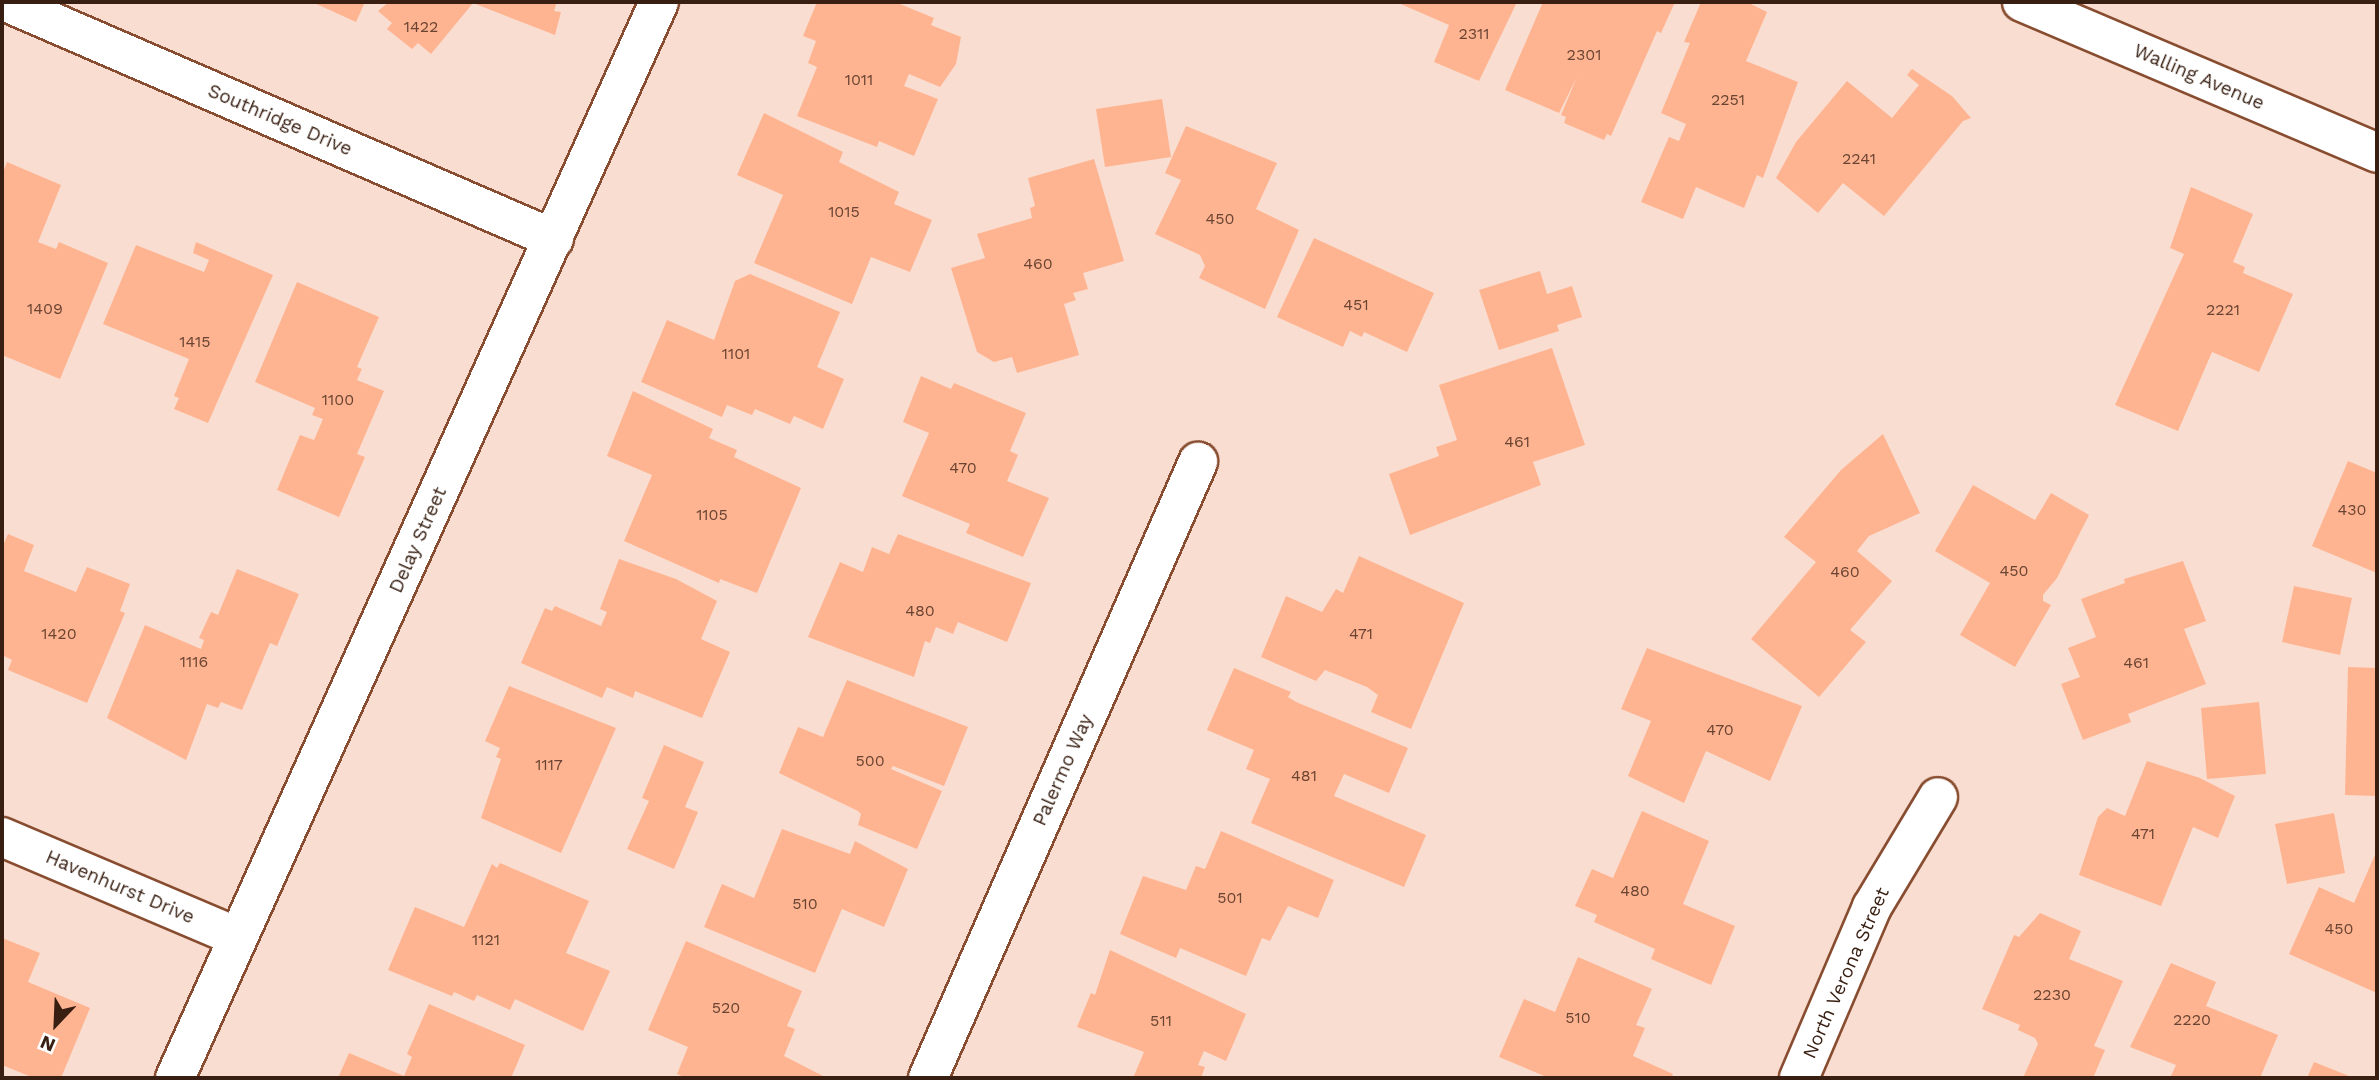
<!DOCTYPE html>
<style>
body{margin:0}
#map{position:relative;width:2379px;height:1080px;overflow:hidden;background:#f9ddd0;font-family:"Work Sans",sans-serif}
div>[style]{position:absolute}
.building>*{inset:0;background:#ffb491}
.roads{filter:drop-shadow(2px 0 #884d30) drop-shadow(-2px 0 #884d30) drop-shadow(0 2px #884d30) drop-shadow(0 -2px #884d30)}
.minor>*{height:38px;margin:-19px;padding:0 19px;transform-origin:19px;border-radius:19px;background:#fff}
span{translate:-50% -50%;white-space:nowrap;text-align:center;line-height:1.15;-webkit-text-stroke:5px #fff;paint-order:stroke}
.number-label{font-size:16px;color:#6a4432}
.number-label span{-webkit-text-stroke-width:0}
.street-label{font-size:19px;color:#381f12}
.frame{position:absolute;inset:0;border:4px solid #381f12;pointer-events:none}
.north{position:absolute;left:21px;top:989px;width:70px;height:70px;-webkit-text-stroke:5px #fff;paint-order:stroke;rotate:203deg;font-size:19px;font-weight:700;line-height:28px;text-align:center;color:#381f12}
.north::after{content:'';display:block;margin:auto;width:24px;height:32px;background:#381f12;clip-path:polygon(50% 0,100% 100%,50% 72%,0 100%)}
</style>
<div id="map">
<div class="building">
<div style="clip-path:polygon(312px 2px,365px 2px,356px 22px)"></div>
<div style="clip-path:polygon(389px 2px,557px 2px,554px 11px,561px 12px,555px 35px,473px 3px,431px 54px,418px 43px,412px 49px,387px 29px,392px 23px,378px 11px)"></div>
<div style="clip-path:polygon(817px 2px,895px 2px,934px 18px,931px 25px,961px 37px,956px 64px,940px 87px,909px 74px,904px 86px,938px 99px,914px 156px,879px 141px,877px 147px,797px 116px,817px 67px,808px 63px,816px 41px,803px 36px)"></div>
<div style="clip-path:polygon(1396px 2px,1517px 2px,1479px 81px,1434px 62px,1449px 25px)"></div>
<div style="clip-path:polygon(1543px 2px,1675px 2px,1661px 33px,1657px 31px,1611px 136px,1607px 134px,1604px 140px,1564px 123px,1566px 117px,1561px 115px,1577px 77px,1559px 113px,1505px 90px)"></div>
<div style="clip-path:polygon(1701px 2px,1747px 2px,1767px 12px,1746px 61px,1798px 82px,1763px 178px,1757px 175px,1744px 208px,1696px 187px,1683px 219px,1641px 202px,1669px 137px,1679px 141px,1686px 124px,1661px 113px,1690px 43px,1684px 42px)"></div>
<div style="clip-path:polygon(1912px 69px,1952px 96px,1971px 118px,1963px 121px,1884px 216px,1843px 183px,1818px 213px,1776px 178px,1796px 142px,1847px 81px,1892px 118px,1919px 85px,1907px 75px)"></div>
<div style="clip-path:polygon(1162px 99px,1171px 157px,1105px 167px,1096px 109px)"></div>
<div style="clip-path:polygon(764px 113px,843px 152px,839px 162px,899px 192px,894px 204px,932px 220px,910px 272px,871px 257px,852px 304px,754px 263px,783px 195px,737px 175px)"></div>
<div style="clip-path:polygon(1186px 126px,1277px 163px,1256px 209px,1299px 230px,1265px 309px,1199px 278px,1205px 266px,1200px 255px,1155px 234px,1181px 180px,1165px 173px)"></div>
<div style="clip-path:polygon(1094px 159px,1124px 261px,1083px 273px,1088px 289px,1073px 293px,1076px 300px,1064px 304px,1079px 355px,1017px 373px,1012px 357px,994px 362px,977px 352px,951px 268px,985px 258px,977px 234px,1032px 218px,1030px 208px,1035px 206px,1028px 178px)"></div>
<div style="clip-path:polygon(7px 162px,61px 185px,38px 242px,56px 249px,59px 242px,108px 263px,60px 379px,2px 355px,2px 175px)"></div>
<div style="clip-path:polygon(2191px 187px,2253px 214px,2233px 262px,2245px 267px,2243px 273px,2293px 294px,2259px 372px,2212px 352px,2178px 431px,2115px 405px,2184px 254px,2170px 248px)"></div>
<div style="clip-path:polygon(1314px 238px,1434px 293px,1407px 352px,1364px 332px,1362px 337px,1350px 331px,1343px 347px,1277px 317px)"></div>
<div style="clip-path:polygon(196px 242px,273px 275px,208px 423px,174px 409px,179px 398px,174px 396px,189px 359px,103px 324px,136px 245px,204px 272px,209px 260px,193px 253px)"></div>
<div style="clip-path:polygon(1540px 271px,1547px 294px,1572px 286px,1582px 317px,1557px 325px,1559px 331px,1499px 350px,1479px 290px)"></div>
<div style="clip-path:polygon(750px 274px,840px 312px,817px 367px,844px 379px,823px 429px,794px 416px,790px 424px,755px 409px,752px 415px,727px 405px,722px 417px,641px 382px,667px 320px,714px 340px,735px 281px)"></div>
<div style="clip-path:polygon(297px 282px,379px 317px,357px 367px,362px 369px,357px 380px,384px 391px,357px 454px,365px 457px,339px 517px,277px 490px,300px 435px,314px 440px,323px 419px,312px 415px,315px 408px,255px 382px)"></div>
<div style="clip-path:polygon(1552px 348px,1585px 445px,1533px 462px,1541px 485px,1410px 535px,1389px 474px,1439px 456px,1436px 447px,1457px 440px,1439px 385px)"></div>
<div style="clip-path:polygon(921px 376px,951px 389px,954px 383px,1026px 413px,1010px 451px,1018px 455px,1007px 481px,1049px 498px,1023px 557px,966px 533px,970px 524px,902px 496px,929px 433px,903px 422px)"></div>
<div style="clip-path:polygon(633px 391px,713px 429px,709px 438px,737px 450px,734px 457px,801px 488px,757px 593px,720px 579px,719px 583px,624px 541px,652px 475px,607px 456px)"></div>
<div style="clip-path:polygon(1883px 434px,1920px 513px,1869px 536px,1857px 551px,1892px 581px,1850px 630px,1866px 642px,1819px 697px,1751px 639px,1816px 562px,1784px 537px,1841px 470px)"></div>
<div style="clip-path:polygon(2348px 461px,2377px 473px,2377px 573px,2312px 546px)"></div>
<div style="clip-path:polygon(1973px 485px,2035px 520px,2051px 493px,2089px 515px,2057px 578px,2043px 595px,2043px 601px,2051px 605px,2015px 667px,1960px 635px,1990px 583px,1935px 551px)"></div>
<div style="clip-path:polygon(8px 534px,34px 545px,24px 571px,76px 592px,87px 567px,130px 584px,120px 611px,125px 613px,87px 703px,8px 670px,12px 660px,2px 655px,2px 548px)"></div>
<div style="clip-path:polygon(898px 534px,1031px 583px,1007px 642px,958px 622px,953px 634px,936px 627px,930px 643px,925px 641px,914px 677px,808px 637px,840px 562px,863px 572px,872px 547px,889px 554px)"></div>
<div style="clip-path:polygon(1359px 556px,1464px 603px,1411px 729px,1371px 712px,1378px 695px,1367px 687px,1325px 670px,1316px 681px,1261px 657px,1286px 596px,1322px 612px,1336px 589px,1343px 593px)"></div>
<div style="clip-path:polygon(619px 559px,676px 579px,717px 601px,701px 639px,730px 652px,702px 718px,635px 691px,633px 698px,607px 687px,602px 698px,521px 663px,545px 608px,552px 611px,555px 606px,601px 626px,607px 612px,600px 609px)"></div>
<div style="clip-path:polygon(2183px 561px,2206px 621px,2184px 629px,2206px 684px,2128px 714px,2131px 722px,2083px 740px,2061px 684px,2080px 677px,2068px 648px,2096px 637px,2081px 599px,2125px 583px,2124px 579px)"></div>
<div style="clip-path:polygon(237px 569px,299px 594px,277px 646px,270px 643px,242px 710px,221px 702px,218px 708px,207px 704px,186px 760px,107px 718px,145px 625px,201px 649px,204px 640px,199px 638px,211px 612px,218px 615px)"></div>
<div style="clip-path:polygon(2294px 586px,2352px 598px,2340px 655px,2282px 642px)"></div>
<div style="clip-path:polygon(1647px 648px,1802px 706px,1770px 781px,1706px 751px,1684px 803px,1628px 776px,1651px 721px,1621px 709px)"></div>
<div style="clip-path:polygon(2348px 667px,2377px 668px,2377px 796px,2345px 795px)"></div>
<div style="clip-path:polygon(1234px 668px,1291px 692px,1288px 697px,1296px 702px,1408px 748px,1389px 793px,1344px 774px,1334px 796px,1426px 835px,1404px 887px,1251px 823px,1270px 779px,1246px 769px,1254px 750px,1207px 730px)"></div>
<div style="clip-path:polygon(847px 680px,968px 727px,944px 786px,893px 766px,891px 769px,942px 791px,917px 849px,858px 825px,861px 814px,858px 811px,779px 773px,798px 727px,823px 737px)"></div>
<div style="clip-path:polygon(509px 686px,616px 728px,561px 853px,481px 818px,501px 759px,496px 757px,500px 748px,485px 741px)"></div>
<div style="clip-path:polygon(2259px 702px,2266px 774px,2207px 779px,2201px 708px)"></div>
<div style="clip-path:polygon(664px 745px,704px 762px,685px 807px,698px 812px,674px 869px,627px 849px,649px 801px,642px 798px)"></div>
<div style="clip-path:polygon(2147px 761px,2200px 778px,2235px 796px,2218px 838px,2193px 827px,2161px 906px,2079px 875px,2098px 817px,2107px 808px,2125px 816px)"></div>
<div style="clip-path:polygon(1642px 811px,1709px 841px,1683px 904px,1735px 926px,1711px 985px,1651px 959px,1655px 949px,1594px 922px,1597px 915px,1575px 906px,1592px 869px,1613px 878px)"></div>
<div style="clip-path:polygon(2334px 813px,2345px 873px,2287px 884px,2275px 824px)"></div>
<div style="clip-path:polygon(782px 829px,850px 854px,855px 841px,908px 869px,884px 927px,842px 909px,815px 973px,704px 927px,722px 884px,754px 898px)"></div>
<div style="clip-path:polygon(1221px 831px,1334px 880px,1318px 918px,1288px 906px,1270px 941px,1262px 938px,1246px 976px,1180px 948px,1176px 958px,1120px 934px,1143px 876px,1186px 890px,1196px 866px,1205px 869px)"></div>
<div style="clip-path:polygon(2377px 850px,2377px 993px,2289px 954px,2319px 887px,2354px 903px)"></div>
<div style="clip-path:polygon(500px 863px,589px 901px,566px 953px,610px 971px,583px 1031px,515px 999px,510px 1010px,477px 995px,474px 1001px,454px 992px,452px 996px,388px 970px,415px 907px,464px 927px,492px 864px,497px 868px)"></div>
<div style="clip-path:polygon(2040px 913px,2081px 931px,2069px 959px,2123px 981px,2094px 1046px,2105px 1050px,2093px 1078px,2023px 1078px,2038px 1044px,2035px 1038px,2018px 1030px,2020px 1025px,1982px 1009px,2014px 935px,2019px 937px)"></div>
<div style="clip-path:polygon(2px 938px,40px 953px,28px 982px,90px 1008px,61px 1078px,34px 1078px,2px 1065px)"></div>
<div style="clip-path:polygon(686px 941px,802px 991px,787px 1026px,795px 1029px,784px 1056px,827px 1078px,686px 1078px,677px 1074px,688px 1047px,648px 1030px)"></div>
<div style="clip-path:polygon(1110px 950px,1246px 1014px,1226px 1061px,1204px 1051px,1198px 1065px,1205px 1067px,1201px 1078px,1133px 1078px,1144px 1052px,1077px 1027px,1091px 993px,1095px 995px)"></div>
<div style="clip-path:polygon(1578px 957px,1652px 989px,1636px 1025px,1645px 1028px,1633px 1056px,1673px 1074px,1671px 1078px,1549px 1078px,1499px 1057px,1524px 999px,1555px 1012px)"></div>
<div style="clip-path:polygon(2171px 963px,2216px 982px,2206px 1006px,2278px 1035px,2260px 1078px,2170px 1078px,2176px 1065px,2130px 1047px)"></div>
<div style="clip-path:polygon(429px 1004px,525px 1045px,511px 1078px,338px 1078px,349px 1053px,404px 1076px,412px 1057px,407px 1054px)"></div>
<div style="clip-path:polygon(2314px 1062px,2354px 1078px,2307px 1078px)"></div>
</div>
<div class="roads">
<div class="minor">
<div style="left:6px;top:2px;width:597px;rotate:23.39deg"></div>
<div style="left:2022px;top:2px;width:386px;rotate:23deg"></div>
<div style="left:2px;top:837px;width:256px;rotate:23deg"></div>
<div style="left:175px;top:1078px;width:1180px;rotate:-65.78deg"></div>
<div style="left:928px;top:1078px;width:673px;rotate:-66.33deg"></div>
<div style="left:1799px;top:1078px;width:186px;rotate:-66.9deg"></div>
<div style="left:1872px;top:907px;width:128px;rotate:-59deg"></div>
</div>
</div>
<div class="number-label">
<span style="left:421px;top:27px">1422</span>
<span style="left:1474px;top:34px">2311</span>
<span style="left:1584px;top:55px">2301</span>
<span style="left:859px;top:80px">1011</span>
<span style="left:1728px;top:100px">2251</span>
<span style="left:1859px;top:159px">2241</span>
<span style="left:844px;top:212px">1015</span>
<span style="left:1220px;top:219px">450</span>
<span style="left:1038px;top:264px">460</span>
<span style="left:1356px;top:305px">451</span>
<span style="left:45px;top:309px">1409</span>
<span style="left:2223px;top:310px">2221</span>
<span style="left:195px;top:342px">1415</span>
<span style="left:736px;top:354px">1101</span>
<span style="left:338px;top:400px">1100</span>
<span style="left:1517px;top:442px">461</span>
<span style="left:963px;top:468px">470</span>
<span style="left:2352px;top:510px">430</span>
<span style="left:712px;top:515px">1105</span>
<span style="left:2014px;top:571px">450</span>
<span style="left:1845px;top:572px">460</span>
<span style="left:920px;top:611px">480</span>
<span style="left:59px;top:634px">1420</span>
<span style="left:1361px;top:634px">471</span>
<span style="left:194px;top:662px">1116</span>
<span style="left:2136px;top:663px">461</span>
<span style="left:1720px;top:730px">470</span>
<span style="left:870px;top:761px">500</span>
<span style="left:549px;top:765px">1117</span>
<span style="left:1304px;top:776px">481</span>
<span style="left:2143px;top:834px">471</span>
<span style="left:1635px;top:891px">480</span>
<span style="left:1230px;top:898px">501</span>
<span style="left:805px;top:904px">510</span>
<span style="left:2339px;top:929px">450</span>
<span style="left:486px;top:940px">1121</span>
<span style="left:2052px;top:995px">2230</span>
<span style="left:726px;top:1008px">520</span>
<span style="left:1578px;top:1018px">510</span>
<span style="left:2192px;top:1020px">2220</span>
<span style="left:1161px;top:1021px">511</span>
</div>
<div class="street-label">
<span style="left:2199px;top:77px;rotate:23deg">Walling Avenue</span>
<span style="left:280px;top:120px;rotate:23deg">Southridge Drive</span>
<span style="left:418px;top:540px;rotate:-66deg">Delay Street</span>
<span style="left:1063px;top:770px;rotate:-66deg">Palermo Way</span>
<span style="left:120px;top:887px;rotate:23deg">Havenhurst Drive</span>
<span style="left:1846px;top:973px;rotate:-66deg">North Verona Street</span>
</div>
<div class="frame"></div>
<div class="north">N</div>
</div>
